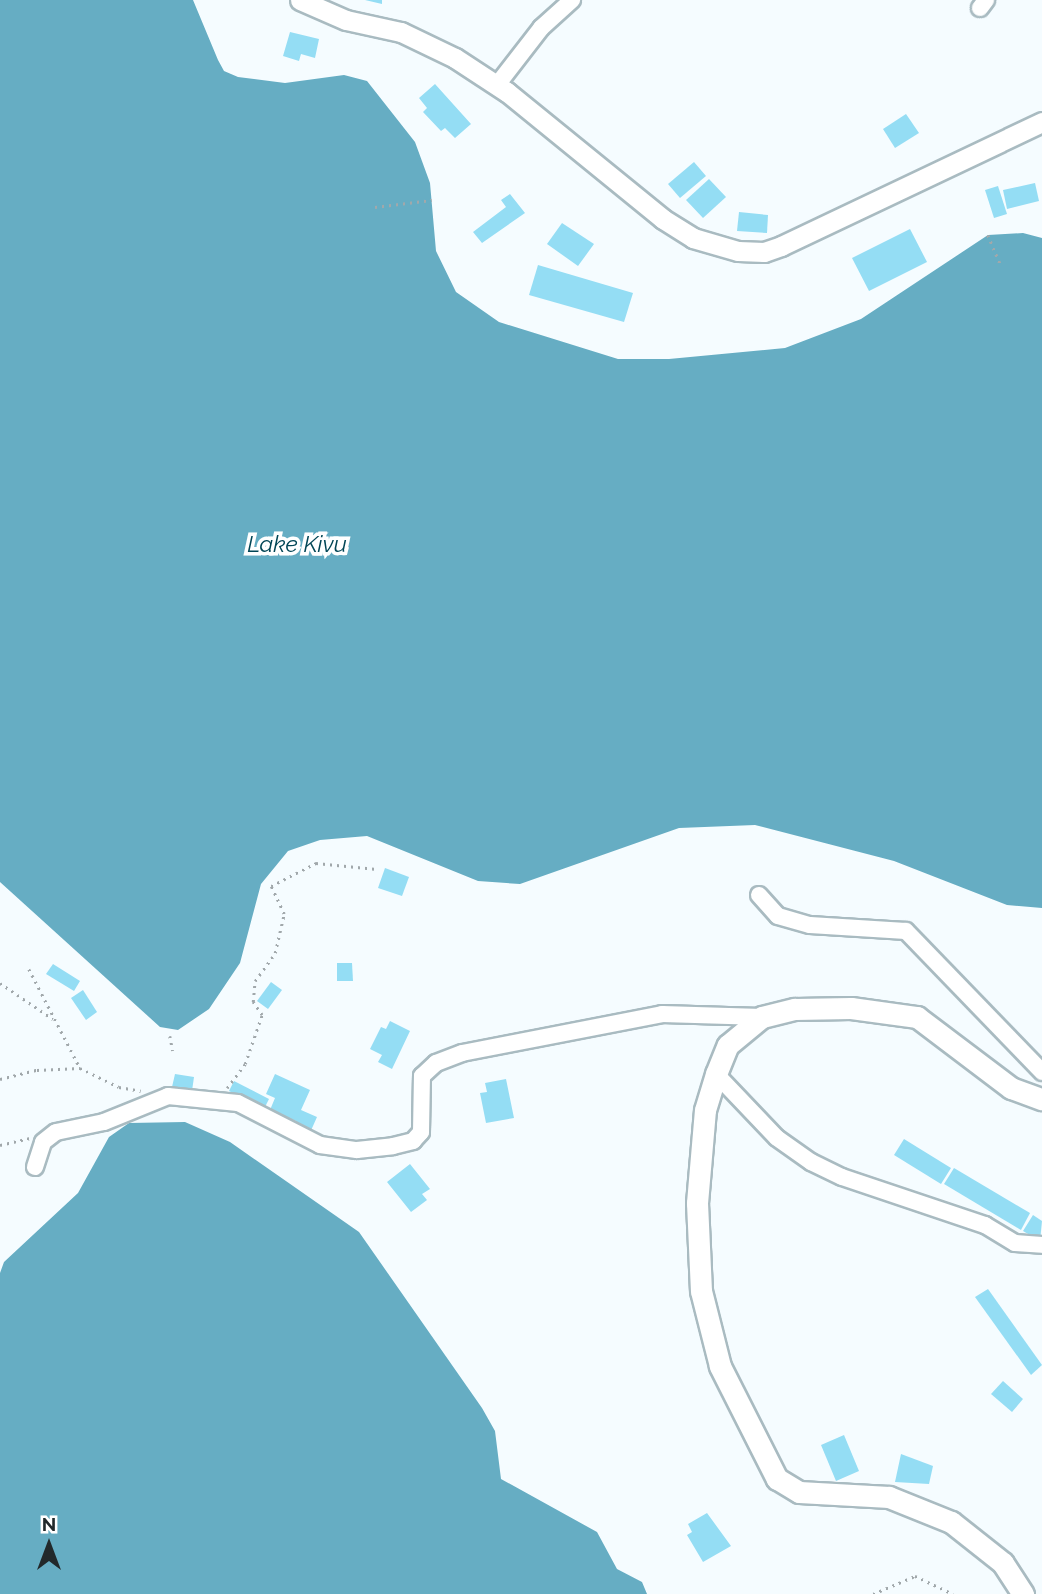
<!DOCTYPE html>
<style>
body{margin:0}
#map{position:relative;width:1042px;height:1594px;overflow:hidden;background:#f5fcff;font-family:Raleway,sans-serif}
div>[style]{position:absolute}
.water>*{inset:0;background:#66adc3}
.building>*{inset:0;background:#94ddf4}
.path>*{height:2.5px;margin-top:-1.25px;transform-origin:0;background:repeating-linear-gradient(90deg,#a1a8ab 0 2px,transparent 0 7px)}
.roads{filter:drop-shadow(2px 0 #a9bbc1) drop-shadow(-2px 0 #a9bbc1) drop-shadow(0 2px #a9bbc1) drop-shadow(0 -2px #a9bbc1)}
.minor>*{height:16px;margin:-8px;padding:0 8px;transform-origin:8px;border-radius:8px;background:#fff}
.tertiary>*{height:19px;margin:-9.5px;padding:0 9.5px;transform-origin:9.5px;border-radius:9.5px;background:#fff}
.secondary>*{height:21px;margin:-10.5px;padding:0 10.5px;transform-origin:10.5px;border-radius:10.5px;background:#fff}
span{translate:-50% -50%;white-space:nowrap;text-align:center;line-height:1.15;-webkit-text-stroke:7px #fff;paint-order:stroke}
.water-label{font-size:23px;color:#014555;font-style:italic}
.north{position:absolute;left:14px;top:1510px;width:70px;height:70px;-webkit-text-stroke:5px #fff;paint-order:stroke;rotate:0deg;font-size:19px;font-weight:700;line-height:28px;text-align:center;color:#22292b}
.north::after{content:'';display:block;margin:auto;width:24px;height:32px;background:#22292b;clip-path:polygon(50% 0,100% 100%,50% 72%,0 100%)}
</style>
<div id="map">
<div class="water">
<div style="clip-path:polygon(0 0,193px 0,218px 60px,224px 71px,238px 77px,285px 83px,344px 75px,367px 81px,415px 142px,430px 183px,436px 251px,456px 292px,499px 322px,618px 359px,669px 359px,785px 348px,861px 319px,988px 235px,1023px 233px,1042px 238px,1042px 908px,1007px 905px,894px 861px,755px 825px,679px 828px,520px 884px,478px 881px,367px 836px,320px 840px,288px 851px,261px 884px,240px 963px,209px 1009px,178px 1030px,160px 1027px,0 882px)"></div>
<div style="clip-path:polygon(185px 1122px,230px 1142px,359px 1232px,482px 1408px,495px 1431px,501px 1479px,597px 1532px,617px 1569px,642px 1582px,647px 1594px,0 1594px,0 1273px,4px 1262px,78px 1193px,109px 1137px,129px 1123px)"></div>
</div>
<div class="building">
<div style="clip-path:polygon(365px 0,382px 0,382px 4px)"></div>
<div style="clip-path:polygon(290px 32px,319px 39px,315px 58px,301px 54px,299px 61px,283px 56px)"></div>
<div style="clip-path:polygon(435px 84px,471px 124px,455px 138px,445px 128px,441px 131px,423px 112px,427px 108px,419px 98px)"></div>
<div style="clip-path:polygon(906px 114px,919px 133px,895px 148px,883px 129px)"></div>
<div style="clip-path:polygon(694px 162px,706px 176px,680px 198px,668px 184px)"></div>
<div style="clip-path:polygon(709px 179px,726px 197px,703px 218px,686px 200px)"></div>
<div style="clip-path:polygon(1035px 183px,1039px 201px,1007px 209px,1003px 190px)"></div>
<div style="clip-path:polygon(998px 186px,1007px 214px,994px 218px,985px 190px)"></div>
<div style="clip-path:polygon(510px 194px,525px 213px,482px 243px,473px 232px,506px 207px,501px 200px)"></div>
<div style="clip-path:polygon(739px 212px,768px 215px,767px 233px,737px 231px)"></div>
<div style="clip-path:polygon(562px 223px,594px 244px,578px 266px,547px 244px)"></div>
<div style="clip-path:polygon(910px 229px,927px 262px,869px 291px,852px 258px)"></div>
<div style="clip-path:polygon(538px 265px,633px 293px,624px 322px,529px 295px)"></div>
<div style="clip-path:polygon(385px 868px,409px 877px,402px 896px,378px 888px)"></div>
<div style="clip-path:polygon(337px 963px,352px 963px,353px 981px,337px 981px)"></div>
<div style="clip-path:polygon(53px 964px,80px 981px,74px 991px,46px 974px)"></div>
<div style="clip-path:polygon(271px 982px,282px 990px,268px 1009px,257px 1001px)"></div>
<div style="clip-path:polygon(83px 990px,97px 1012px,86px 1020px,71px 998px)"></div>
<div style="clip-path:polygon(390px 1021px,410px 1031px,392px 1069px,378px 1062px,382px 1055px,370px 1049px,381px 1027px,386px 1029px)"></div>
<div style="clip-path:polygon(175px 1074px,194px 1077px,192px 1091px,172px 1087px)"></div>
<div style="clip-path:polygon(275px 1074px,310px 1090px,301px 1110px,317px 1117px,309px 1135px,293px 1128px,296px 1121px,270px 1110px,275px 1098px,266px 1094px)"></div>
<div style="clip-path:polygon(506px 1079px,514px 1118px,486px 1123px,480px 1093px,487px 1092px,485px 1083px)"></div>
<div style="clip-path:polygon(234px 1081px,269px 1099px,264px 1109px,229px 1091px)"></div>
<div style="clip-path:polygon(904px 1139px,951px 1168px,941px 1184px,894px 1155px)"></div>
<div style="clip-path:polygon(410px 1164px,430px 1189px,422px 1194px,427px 1200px,411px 1212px,387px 1182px)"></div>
<div style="clip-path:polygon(954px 1168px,1030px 1213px,1021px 1230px,944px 1184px)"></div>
<div style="clip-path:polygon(1033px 1215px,1042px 1221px,1040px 1241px,1023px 1231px)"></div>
<div style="clip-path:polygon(988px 1289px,1042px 1365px,1031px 1375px,975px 1297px)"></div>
<div style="clip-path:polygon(1003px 1381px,1023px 1399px,1012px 1412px,991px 1394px)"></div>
<div style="clip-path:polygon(844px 1435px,859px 1471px,836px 1481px,821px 1445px)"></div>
<div style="clip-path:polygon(901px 1454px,933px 1466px,929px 1484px,895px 1482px)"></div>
<div style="clip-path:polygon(707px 1513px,731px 1546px,703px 1562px,687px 1535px,692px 1532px,688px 1524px)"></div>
</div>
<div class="path">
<div style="left:375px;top:207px;width:57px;rotate:-7deg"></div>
<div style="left:988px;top:235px;width:34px;rotate:67deg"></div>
<div style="left:29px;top:969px;width:111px;rotate:62.7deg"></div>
<div style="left:80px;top:1068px;width:43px;rotate:26deg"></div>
<div style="left:119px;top:1087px;width:22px;rotate:10deg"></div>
<div style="left:0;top:983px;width:64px;rotate:34.2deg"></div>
<div style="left:170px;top:1036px;width:15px;rotate:79deg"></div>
<div style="left:0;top:1079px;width:38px;rotate:-14deg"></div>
<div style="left:37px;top:1070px;width:43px;rotate:-2.7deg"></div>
<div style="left:227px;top:1088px;width:30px;rotate:-53deg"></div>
<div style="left:245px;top:1064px;width:52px;rotate:-70.9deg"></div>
<div style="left:262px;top:1015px;width:16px;rotate:-125deg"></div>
<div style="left:253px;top:1002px;width:21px;rotate:-85deg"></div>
<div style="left:255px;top:981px;width:34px;rotate:-54deg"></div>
<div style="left:275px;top:953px;width:40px;rotate:-77deg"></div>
<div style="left:284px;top:914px;width:31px;rotate:-115deg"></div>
<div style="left:271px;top:886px;width:51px;rotate:-27.1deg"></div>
<div style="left:316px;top:863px;width:61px;rotate:5.6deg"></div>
<div style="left:0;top:1145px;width:32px;rotate:-13deg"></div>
<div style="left:873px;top:1594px;width:46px;rotate:-23.2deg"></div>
<div style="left:915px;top:1576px;width:42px;rotate:25.3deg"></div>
</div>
<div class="roads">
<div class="minor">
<div style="left:980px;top:8px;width:10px;rotate:-53deg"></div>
<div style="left:497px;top:85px;width:72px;rotate:-52.3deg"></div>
<div style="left:541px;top:28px;width:42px;rotate:-42.1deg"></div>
<div style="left:759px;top:895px;width:28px;rotate:48deg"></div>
<div style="left:778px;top:916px;width:33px;rotate:16deg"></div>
<div style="left:810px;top:925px;width:96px;rotate:3.6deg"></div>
<div style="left:906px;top:931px;width:196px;rotate:46deg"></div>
<div style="left:716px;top:1074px;width:88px;rotate:46.4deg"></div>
<div style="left:777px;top:1138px;width:42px;rotate:35.2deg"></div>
<div style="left:811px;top:1162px;width:34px;rotate:26deg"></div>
<div style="left:842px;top:1177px;width:151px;rotate:18.6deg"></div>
<div style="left:985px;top:1225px;width:35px;rotate:31deg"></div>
<div style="left:1015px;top:1243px;width:27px;rotate:4deg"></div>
<div style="left:35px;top:1167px;width:26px;rotate:-72deg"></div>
<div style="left:43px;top:1142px;width:16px;rotate:-38deg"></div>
<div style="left:56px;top:1132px;width:49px;rotate:-11.8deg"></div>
<div style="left:104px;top:1122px;width:69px;rotate:-22.1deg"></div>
<div style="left:168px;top:1096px;width:70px;rotate:5.7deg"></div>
<div style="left:238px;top:1103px;width:92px;rotate:27.1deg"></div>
<div style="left:320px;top:1145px;width:37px;rotate:8deg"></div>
<div style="left:357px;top:1150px;width:36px;rotate:-6deg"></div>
<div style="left:393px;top:1146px;width:21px;rotate:-14deg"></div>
<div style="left:413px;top:1141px;width:12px;rotate:-48deg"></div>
<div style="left:421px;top:1132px;width:56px;rotate:-89deg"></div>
<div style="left:422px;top:1076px;width:19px;rotate:-43deg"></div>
<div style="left:436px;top:1063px;width:28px;rotate:-21deg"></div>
<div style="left:462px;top:1053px;width:204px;rotate:-11deg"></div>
<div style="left:662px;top:1014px;width:100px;rotate:1.7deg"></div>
</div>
<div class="tertiary">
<div style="left:300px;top:0;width:50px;rotate:23.5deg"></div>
<div style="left:346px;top:20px;width:56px;rotate:12.3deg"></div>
<div style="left:401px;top:32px;width:60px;rotate:25.7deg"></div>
<div style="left:455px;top:58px;width:62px;rotate:33.2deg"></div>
<div style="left:507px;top:92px;width:201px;rotate:39.1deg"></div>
<div style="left:663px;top:219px;width:36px;rotate:32deg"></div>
<div style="left:693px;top:238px;width:47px;rotate:16.1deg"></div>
<div style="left:738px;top:251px;width:26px;rotate:2deg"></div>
<div style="left:764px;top:252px;width:18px;rotate:-19deg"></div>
<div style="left:781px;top:246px;width:289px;rotate:-25.4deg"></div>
</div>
<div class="secondary">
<div style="left:1023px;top:1594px;width:37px;rotate:-123deg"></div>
<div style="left:1003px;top:1563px;width:66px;rotate:-141.7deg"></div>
<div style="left:951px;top:1522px;width:67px;rotate:-158deg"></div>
<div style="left:889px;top:1497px;width:90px;rotate:-176.8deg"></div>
<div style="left:799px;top:1492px;width:26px;rotate:-149deg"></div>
<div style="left:777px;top:1479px;width:127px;rotate:-116.8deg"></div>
<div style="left:720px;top:1366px;width:77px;rotate:-104.2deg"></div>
<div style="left:701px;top:1291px;width:88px;rotate:-92.6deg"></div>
<div style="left:697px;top:1203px;width:93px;rotate:-85.1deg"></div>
<div style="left:705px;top:1110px;width:38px;rotate:-73deg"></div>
<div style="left:716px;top:1074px;width:31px;rotate:-68deg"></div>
<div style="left:728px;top:1045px;width:44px;rotate:-39.5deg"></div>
<div style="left:762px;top:1017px;width:34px;rotate:-14deg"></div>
<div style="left:795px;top:1009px;width:56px;rotate:-1deg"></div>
<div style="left:851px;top:1008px;width:67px;rotate:7.8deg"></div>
<div style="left:917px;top:1017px;width:118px;rotate:37.1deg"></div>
<div style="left:1011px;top:1088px;width:33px;rotate:20deg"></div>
</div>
</div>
<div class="water-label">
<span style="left:297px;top:544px">Lake Kivu</span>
</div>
<div class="north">N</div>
</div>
